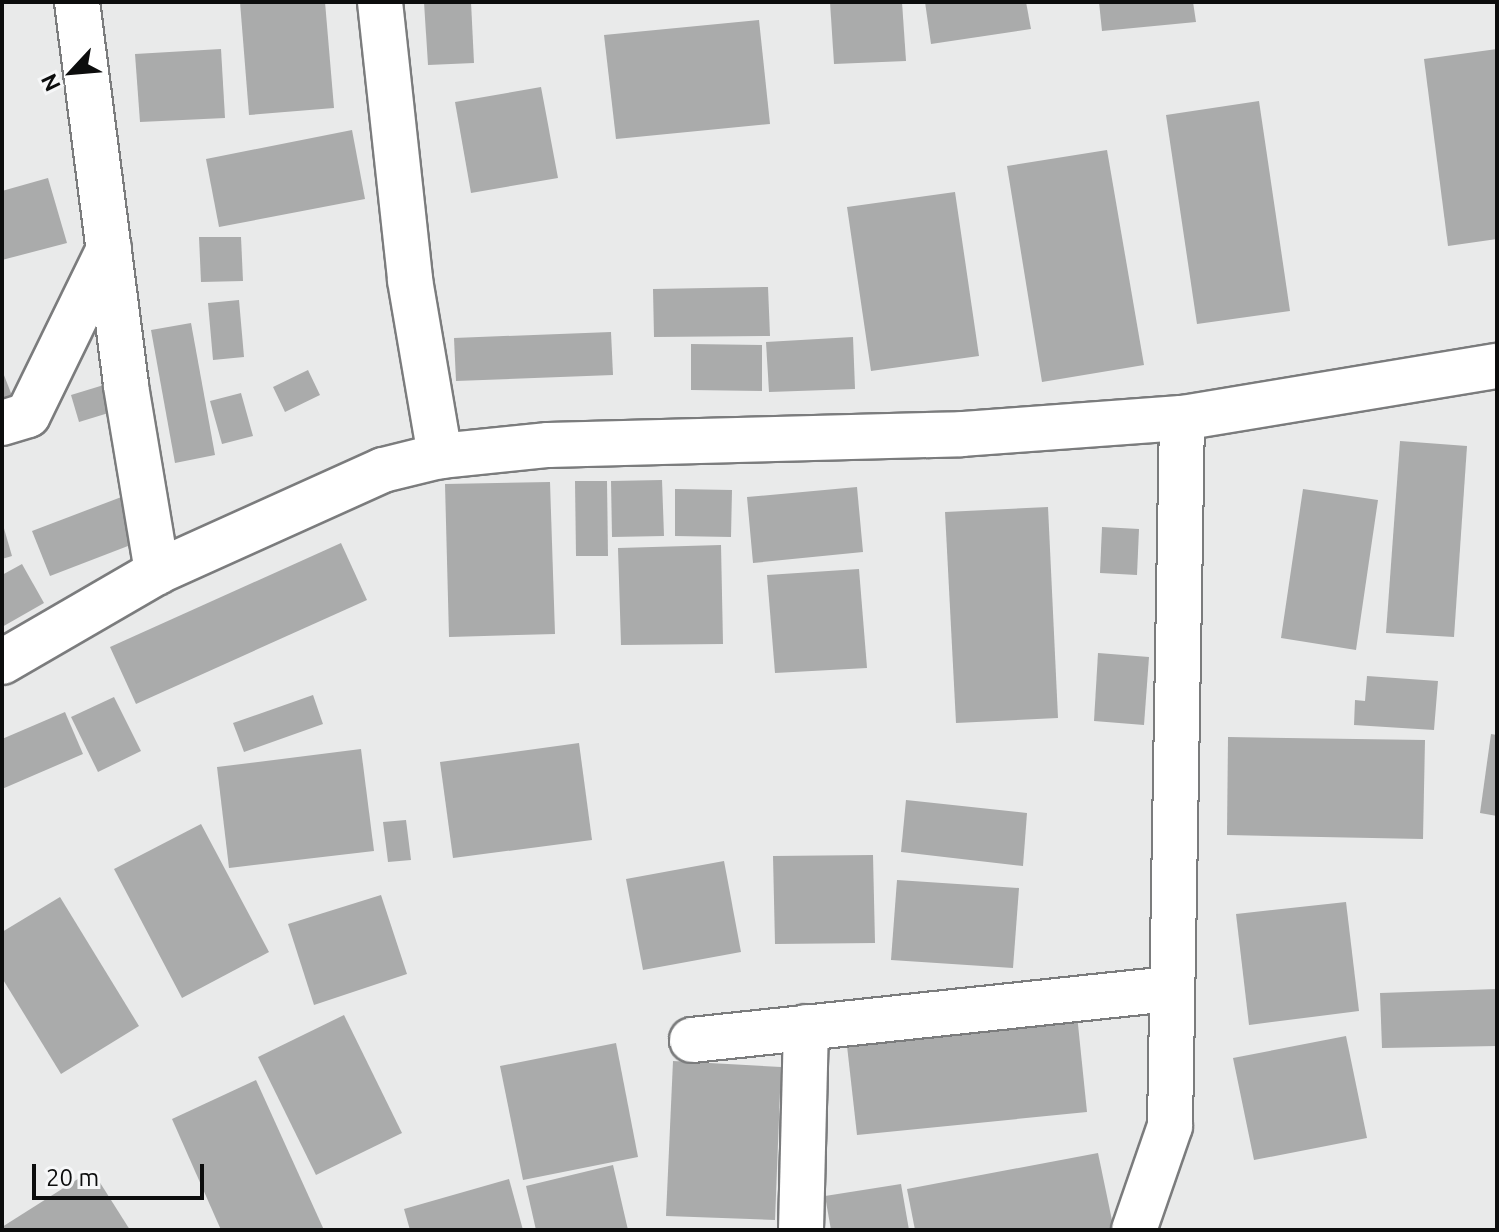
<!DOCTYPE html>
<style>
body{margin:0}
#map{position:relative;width:1499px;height:1232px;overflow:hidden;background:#e9eaea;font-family:Ubuntu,sans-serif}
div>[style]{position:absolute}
.building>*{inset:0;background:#aaabab}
.roads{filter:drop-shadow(2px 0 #7b7c7d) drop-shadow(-2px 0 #7b7c7d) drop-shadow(0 2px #7b7c7d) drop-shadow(0 -2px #7b7c7d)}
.street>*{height:44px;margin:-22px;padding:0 22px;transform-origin:22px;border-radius:22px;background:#fff}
span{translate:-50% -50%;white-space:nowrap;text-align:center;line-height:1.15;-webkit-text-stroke:8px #f6f7f8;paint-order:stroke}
.frame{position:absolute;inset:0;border:4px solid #0c0d0d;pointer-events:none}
.north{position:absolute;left:32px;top:32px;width:80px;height:80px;-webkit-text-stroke:6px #f6f7f8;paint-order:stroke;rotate:244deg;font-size:22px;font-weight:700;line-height:32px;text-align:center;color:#0c0d0d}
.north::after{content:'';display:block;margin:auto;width:28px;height:36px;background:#0c0d0d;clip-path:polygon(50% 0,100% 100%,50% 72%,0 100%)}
.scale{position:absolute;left:32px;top:1164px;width:172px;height:36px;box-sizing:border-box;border:4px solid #0c0d0d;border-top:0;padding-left:10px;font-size:24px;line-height:28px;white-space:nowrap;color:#0c0d0d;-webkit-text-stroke:6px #f6f7f8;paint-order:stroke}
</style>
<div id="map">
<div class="building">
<div style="clip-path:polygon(240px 2px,325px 2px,334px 108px,249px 115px)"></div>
<div style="clip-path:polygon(424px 2px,471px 2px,474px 63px,428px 65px)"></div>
<div style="clip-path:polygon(830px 2px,902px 2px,906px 61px,834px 64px)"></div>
<div style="clip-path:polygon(925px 2px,1026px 2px,1031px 29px,931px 44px)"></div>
<div style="clip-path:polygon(1099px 2px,1193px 2px,1196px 22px,1102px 31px)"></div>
<div style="clip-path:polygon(759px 20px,770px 124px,616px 139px,604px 35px)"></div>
<div style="clip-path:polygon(221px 49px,225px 118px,140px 122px,135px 54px)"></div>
<div style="clip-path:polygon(1497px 49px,1497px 239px,1448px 246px,1424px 59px)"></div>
<div style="clip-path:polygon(541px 87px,558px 178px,471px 193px,455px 102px)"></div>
<div style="clip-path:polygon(1259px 101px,1290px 311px,1197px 324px,1166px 115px)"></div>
<div style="clip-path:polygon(352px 130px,365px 199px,219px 227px,206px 159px)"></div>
<div style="clip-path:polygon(1107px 150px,1144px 365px,1042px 382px,1007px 166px)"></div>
<div style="clip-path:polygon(48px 178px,67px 243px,2px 260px,2px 191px)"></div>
<div style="clip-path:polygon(955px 192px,979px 356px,871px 371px,847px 207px)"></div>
<div style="clip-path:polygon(199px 237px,241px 237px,243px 281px,201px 282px)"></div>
<div style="clip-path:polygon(768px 287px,770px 336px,654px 337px,653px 289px)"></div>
<div style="clip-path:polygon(239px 300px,244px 357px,213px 360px,208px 303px)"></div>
<div style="clip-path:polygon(191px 323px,215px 455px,175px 463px,151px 330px)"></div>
<div style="clip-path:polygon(611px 332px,613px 375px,456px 381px,454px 338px)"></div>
<div style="clip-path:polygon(853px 337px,855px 389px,769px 392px,766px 342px)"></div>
<div style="clip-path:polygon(691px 344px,762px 345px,762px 391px,691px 390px)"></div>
<div style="clip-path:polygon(2px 370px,16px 406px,2px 411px)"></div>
<div style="clip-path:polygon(308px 370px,320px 395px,285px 412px,273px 387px)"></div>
<div style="clip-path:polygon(107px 384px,115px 411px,79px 422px,71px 395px)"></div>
<div style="clip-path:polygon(241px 393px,253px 436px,222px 444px,210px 401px)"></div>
<div style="clip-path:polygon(1400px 441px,1467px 446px,1454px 637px,1386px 633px)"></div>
<div style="clip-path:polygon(662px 480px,664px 536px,612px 537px,611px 481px)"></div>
<div style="clip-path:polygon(575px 481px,607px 481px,608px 556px,576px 556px)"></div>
<div style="clip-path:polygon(550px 482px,555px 634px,449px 637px,445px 484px)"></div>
<div style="clip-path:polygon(857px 487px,863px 552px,753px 563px,747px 497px)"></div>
<div style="clip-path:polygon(675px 489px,732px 490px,731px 537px,675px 536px)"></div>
<div style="clip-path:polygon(1303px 489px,1378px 500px,1356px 650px,1281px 638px)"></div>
<div style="clip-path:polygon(124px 496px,141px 541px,50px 576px,32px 531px)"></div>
<div style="clip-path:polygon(1048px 507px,1058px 718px,956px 723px,945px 512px)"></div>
<div style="clip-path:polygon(3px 525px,12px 556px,2px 559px,2px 526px)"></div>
<div style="clip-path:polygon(1102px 527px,1139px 529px,1137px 575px,1100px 573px)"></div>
<div style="clip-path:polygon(341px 543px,367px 600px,136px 704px,110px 647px)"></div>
<div style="clip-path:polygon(721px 545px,723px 644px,621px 645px,618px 548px)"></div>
<div style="clip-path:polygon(22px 564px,44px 603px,2px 627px,2px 575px)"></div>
<div style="clip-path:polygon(859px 569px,867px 668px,775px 673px,767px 575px)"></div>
<div style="clip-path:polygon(1098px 653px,1149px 657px,1144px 725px,1094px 721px)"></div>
<div style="clip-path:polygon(1367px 676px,1438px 681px,1434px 730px,1354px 725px,1355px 700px,1365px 701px)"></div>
<div style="clip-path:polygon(313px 695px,323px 724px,244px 752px,233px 723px)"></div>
<div style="clip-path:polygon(114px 697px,141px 751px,98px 772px,71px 717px)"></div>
<div style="clip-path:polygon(65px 712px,83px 754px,2px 789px,2px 739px)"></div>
<div style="clip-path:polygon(1491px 734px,1497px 735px,1497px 816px,1480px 813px)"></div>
<div style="clip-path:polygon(1228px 737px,1425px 740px,1423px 839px,1227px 835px)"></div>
<div style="clip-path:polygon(579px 743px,592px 840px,453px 858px,440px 762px)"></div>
<div style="clip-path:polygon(361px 749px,374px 851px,229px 868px,217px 767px)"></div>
<div style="clip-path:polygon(906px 800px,1027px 813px,1023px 866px,901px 852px)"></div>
<div style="clip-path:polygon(406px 820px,411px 860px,388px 862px,383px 822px)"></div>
<div style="clip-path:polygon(201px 824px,269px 952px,182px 998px,114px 869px)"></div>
<div style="clip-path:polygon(873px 855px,875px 943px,775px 944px,773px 856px)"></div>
<div style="clip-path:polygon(724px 861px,741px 952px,643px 970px,626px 879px)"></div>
<div style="clip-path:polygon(897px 880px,1019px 888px,1013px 968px,891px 960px)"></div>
<div style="clip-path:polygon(381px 895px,407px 974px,314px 1005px,288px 924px)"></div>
<div style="clip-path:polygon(60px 897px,139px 1026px,61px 1074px,2px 978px,2px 932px)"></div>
<div style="clip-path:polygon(1346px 902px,1359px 1011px,1249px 1025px,1236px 914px)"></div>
<div style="clip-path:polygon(1497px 989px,1497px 1046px,1382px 1048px,1380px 993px)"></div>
<div style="clip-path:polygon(1076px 1005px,1087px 1112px,857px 1135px,845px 1028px)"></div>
<div style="clip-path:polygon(344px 1015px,402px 1133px,316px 1175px,258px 1057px)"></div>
<div style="clip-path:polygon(1346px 1036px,1367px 1138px,1254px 1160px,1233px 1058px)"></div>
<div style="clip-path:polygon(616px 1043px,638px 1157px,523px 1180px,500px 1066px)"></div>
<div style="clip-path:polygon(673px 1061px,781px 1067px,775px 1220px,666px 1216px)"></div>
<div style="clip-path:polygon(256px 1080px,324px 1230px,221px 1230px,172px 1119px)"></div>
<div style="clip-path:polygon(1098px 1153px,1114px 1230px,915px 1230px,907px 1189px)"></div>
<div style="clip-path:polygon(613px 1165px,628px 1230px,536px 1230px,526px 1186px)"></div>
<div style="clip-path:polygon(92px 1170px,130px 1230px,2px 1230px,2px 1227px)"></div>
<div style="clip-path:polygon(509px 1179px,523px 1230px,410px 1230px,404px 1209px)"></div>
<div style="clip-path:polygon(901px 1184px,909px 1230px,831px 1230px,825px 1196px)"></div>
</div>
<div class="roads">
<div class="street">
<div style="left:77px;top:2px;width:387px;rotate:82.7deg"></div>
<div style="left:126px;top:386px;width:189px;rotate:80.5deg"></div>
<div style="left:380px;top:2px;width:280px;rotate:83.8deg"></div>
<div style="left:410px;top:280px;width:179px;rotate:80.3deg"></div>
<div style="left:2px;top:423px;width:27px;rotate:-17deg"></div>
<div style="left:28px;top:415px;width:185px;rotate:-64deg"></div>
<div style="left:2px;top:662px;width:179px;rotate:-30.1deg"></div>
<div style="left:157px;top:572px;width:248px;rotate:-24.3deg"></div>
<div style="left:383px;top:470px;width:59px;rotate:-13.8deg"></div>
<div style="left:440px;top:456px;width:109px;rotate:-5.8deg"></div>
<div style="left:548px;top:445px;width:414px;rotate:-1.5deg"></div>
<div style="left:962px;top:434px;width:221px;rotate:-4.2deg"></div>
<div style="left:1182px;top:418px;width:319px;rotate:-9.4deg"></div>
<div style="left:692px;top:1040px;width:482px;rotate:-6.1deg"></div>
<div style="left:801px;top:1230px;width:203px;rotate:-88.6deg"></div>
<div style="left:1134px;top:1230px;width:110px;rotate:-70.9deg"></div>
<div style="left:1170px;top:1126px;width:708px;rotate:-89.03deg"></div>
</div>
</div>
<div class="frame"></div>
<div class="north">N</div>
<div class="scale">20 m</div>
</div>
